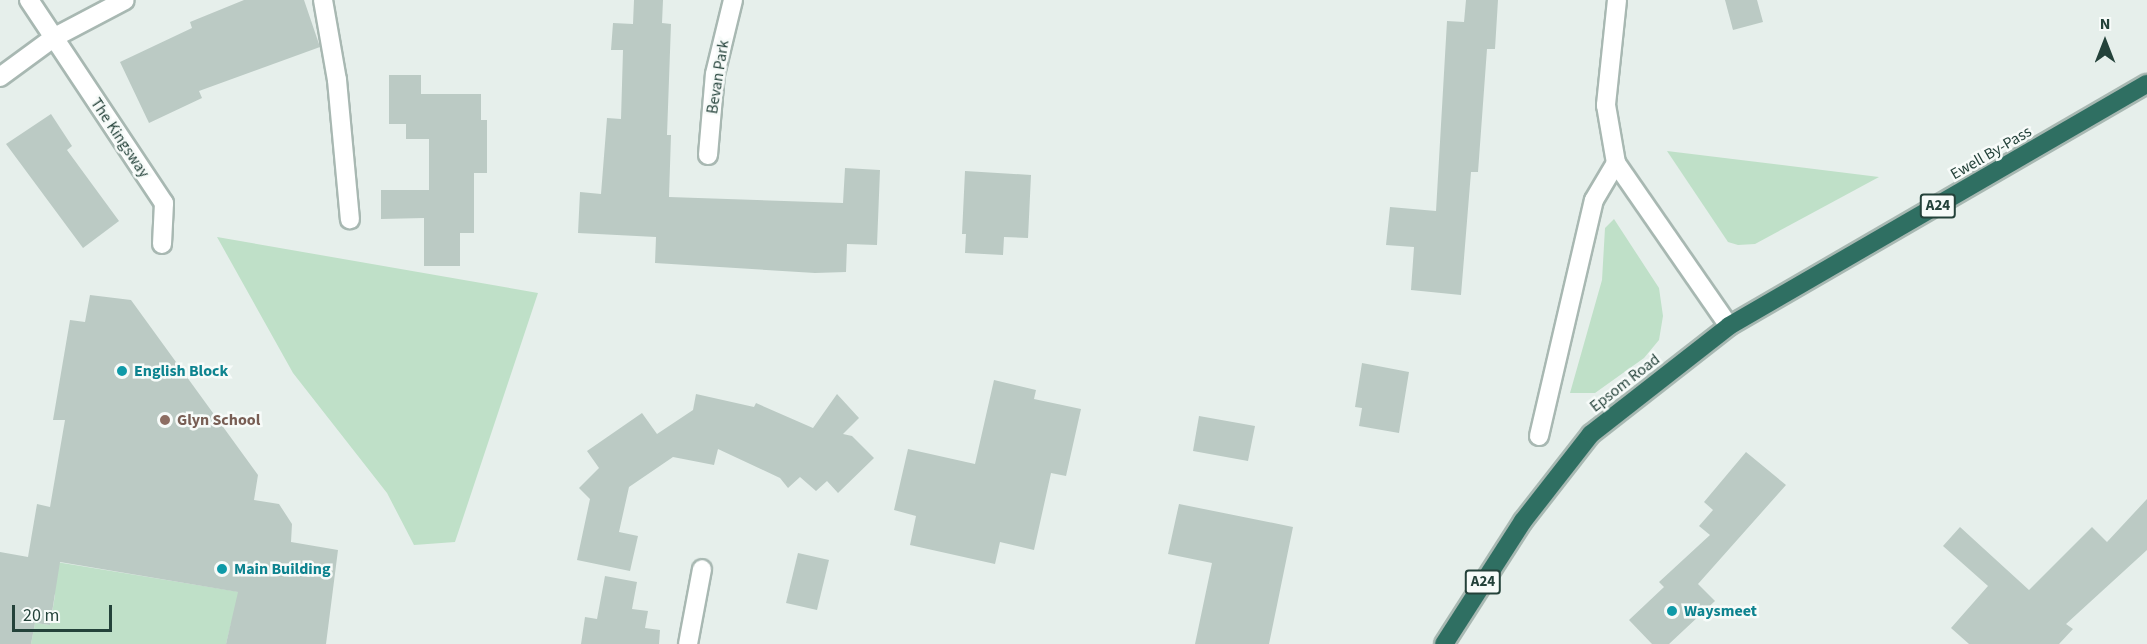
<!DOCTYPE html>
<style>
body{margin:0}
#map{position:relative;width:2147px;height:644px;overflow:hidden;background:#e6efeb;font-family:"Source Sans 3",sans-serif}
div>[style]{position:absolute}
.green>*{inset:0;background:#bfe0c8}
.building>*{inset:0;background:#bbcac4}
.roads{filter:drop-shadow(2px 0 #a8b8b2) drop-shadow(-2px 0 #a8b8b2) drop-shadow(0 2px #a8b8b2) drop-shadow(0 -2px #a8b8b2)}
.minor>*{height:18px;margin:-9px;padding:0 9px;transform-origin:9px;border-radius:9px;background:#fff}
.highway>*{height:18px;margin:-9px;padding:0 9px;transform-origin:9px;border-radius:9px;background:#2f6f62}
.dots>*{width:16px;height:16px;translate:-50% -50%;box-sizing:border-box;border:3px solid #f7fbf9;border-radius:50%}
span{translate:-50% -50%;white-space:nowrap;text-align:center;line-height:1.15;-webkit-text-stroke:5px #f7fbf9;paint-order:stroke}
.shield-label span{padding:2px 4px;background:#f7fbf9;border:2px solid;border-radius:4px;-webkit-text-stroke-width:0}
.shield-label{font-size:15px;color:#24423a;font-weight:700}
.street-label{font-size:16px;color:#24423a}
.culture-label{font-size:16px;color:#0d838f;font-weight:700}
.left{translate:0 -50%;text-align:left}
.education-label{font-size:16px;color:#785e54;font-weight:700}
.north{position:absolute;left:2075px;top:12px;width:60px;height:60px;-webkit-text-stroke:4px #f7fbf9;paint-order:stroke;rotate:0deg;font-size:16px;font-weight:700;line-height:24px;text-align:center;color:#24423a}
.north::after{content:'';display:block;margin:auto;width:21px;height:27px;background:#24423a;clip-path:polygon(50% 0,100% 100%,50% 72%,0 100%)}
.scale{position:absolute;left:12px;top:605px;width:100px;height:27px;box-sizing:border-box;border:3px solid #24423a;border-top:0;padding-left:8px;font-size:18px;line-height:21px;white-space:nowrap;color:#24423a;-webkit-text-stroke:4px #f7fbf9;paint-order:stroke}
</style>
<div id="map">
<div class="green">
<div style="clip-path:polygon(1667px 151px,1879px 177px,1755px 244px,1738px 245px,1728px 242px)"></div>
<div style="clip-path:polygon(1614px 219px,1659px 288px,1663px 316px,1659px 340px,1644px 358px,1595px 393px,1570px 393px,1602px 280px,1605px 228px)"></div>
<div style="clip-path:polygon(217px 237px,538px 293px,455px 542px,414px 545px,387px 493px,293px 373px)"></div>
<div style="clip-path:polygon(44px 560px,246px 593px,231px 624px,226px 644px,31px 644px,35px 623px,50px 625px,55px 595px)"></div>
</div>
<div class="building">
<div style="clip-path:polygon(244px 0,304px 0,320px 47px,199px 91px,202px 98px,149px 123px,120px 62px,192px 28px,190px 22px)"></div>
<div style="clip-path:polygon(634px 0,663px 0,662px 23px,671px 24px,667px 135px,671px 135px,669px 197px,843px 203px,845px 168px,880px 170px,877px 245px,847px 244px,846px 272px,815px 273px,655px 263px,656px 237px,578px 233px,580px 192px,601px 194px,607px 118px,621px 119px,623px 50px,611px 50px,613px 23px,633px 24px)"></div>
<div style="clip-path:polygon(1466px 0,1498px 0,1495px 49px,1487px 49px,1478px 172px,1471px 172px,1461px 295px,1411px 290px,1414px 247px,1386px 245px,1390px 207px,1436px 211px,1447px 21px,1464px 22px)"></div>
<div style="clip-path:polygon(1725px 0,1757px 0,1763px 22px,1733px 30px)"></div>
<div style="clip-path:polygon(389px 75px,421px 75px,421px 94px,481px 94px,481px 120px,487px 120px,487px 173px,474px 173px,474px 233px,460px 233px,460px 266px,424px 266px,424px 218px,381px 219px,381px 190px,429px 190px,429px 139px,406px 139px,406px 124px,389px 124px)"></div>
<div style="clip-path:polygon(51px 114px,72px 146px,67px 150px,119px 221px,83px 248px,6px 144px)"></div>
<div style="clip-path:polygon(965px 171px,1031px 175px,1028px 238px,1004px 237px,1003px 255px,965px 253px,966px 234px,962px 234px)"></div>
<div style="clip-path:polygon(90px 295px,131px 300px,258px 475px,254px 500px,279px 504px,292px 524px,291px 542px,338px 550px,326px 644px,226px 644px,238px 592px,60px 562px,50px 625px,35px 623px,31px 644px,0 644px,0 552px,28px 557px,37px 504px,50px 507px,65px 420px,53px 420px,70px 320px,85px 322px)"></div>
<div style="clip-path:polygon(1362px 363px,1409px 372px,1399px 433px,1359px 426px,1362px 408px,1355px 407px)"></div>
<div style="clip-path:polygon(994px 380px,1036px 390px,1034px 399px,1081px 409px,1066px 476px,1051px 473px,1034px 550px,1000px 542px,995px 564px,910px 545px,916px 516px,894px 510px,908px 449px,975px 464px)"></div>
<div style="clip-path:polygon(696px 394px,754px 407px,756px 403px,813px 428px,837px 394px,859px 418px,843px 434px,852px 436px,874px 458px,838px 493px,827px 481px,816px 491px,800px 477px,788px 488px,780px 478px,718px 449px,714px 465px,673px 457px,629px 487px,619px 532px,638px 536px,630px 571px,577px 560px,590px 499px,579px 488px,599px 468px,587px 451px,642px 413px,657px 434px,693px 410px)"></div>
<div style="clip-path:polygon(1199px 416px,1255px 426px,1248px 461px,1193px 451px)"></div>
<div style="clip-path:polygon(1746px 452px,1786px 485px,1698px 584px,1715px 601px,1669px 644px,1652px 644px,1629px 620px,1664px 587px,1659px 582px,1710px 535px,1699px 526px,1713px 510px,1704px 502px)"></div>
<div style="clip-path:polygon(2147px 499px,2147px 550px,2066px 624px,2073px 629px,2059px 644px,1969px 644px,1951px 628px,1988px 586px,1943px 546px,1960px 527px,2029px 590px,2092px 527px,2107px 542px)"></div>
<div style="clip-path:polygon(1179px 504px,1293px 527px,1269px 644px,1195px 644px,1212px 563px,1168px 554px)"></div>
<div style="clip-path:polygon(798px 553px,829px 560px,817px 610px,786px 603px)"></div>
<div style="clip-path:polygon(605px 576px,637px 582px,632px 609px,648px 611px,645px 628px,660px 630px,659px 644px,581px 644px,585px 617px,597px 619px)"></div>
</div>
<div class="roads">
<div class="minor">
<div style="left:29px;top:0;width:244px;rotate:56.4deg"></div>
<div style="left:164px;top:203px;width:41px;rotate:92.8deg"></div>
<div style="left:323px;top:0;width:81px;rotate:80.1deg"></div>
<div style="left:337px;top:80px;width:140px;rotate:84.7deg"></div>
<div style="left:1617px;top:0;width:106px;rotate:96deg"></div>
<div style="left:1606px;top:105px;width:59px;rotate:80.2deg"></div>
<div style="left:1616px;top:163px;width:198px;rotate:55.3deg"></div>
<div style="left:0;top:77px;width:66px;rotate:-36.3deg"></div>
<div style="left:53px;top:38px;width:81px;rotate:-27.8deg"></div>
<div style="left:708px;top:155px;width:81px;rotate:-85.1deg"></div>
<div style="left:715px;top:74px;width:76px;rotate:-76.3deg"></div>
<div style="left:1539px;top:436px;width:242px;rotate:-76.9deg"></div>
<div style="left:1594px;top:200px;width:43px;rotate:-59.3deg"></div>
<div style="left:688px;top:644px;width:76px;rotate:-79.4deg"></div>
</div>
<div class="highway">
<div style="left:1444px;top:644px;width:146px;rotate:-57.3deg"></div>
<div style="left:1523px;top:521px;width:110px;rotate:-52deg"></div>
<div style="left:1591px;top:434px;width:175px;rotate:-38deg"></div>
<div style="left:1729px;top:326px;width:483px;rotate:-30.1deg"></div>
</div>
</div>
<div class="dots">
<div style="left:122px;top:371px;background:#0f9aa8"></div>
<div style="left:165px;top:420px;background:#8d6e63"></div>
<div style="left:222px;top:569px;background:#0f9aa8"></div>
<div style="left:1672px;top:611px;background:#0f9aa8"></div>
</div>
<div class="shield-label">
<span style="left:1938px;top:206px">A24</span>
<span style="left:1483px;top:582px">A24</span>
</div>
<div class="street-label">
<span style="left:718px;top:77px;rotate:-81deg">Bevan Park</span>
<span style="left:120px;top:138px;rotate:56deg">The Kingsway</span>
<span style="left:1991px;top:153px;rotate:-30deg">Ewell By-Pass</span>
<span style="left:1625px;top:383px;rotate:-38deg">Epsom Road</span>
</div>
<div class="culture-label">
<span class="left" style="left:134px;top:371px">English Block</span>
<span class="left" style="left:234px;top:569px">Main Building</span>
<span class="left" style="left:1684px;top:611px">Waysmeet</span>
</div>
<div class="education-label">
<span class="left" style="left:177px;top:420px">Glyn School</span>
</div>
<div class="north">N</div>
<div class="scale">20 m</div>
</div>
